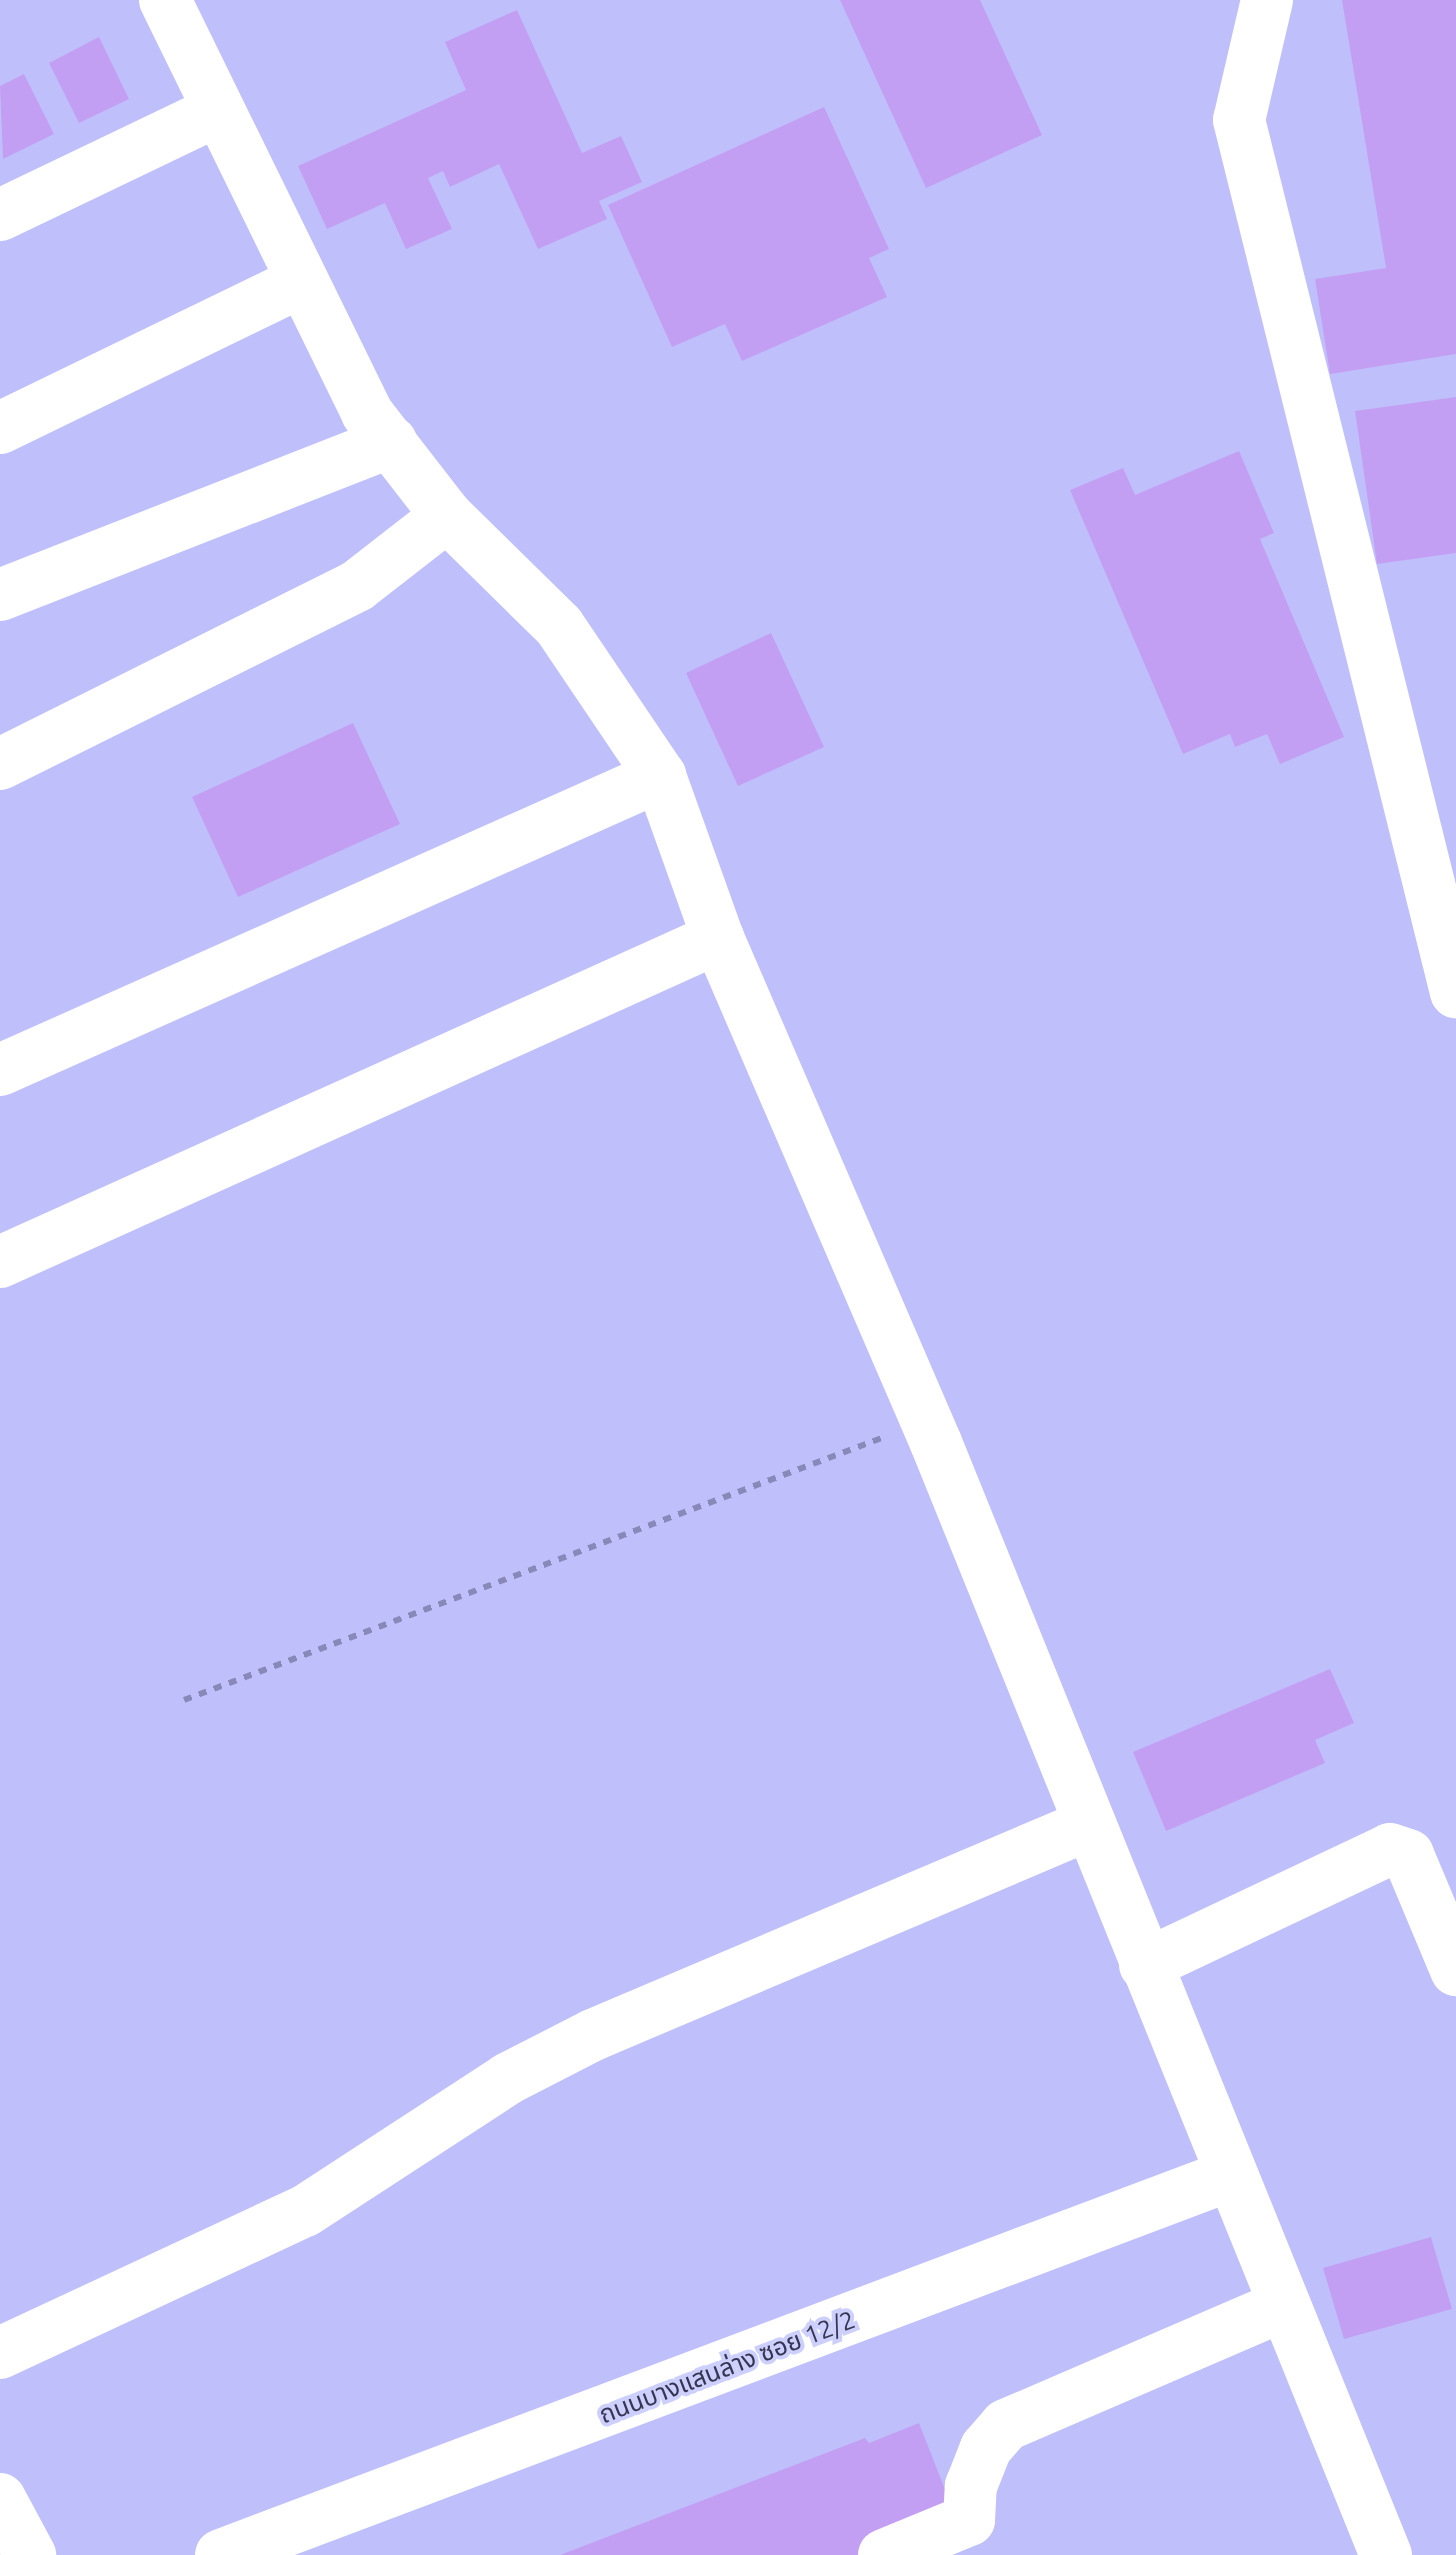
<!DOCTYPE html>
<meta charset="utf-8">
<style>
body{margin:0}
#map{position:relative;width:1456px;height:2555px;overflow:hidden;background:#bfc0fb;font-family:Ubuntu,"Noto Sans Thai",sans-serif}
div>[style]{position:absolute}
.building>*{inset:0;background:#c39ff4}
.path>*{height:6px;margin-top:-3px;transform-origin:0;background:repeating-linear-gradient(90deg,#8889b8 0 8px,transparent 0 16px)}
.minor>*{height:52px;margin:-26px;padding:0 26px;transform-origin:26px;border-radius:26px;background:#fff}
span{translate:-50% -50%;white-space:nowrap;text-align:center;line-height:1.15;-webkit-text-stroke:8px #cdcffc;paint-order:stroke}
.street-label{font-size:25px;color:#363653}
</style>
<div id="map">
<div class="building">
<div style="clip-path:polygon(840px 0,980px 0,1042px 135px,926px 188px)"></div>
<div style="clip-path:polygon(1342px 0,1456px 0,1456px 354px,1330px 374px,1315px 279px,1386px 268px)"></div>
<div style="clip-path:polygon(517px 10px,582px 153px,621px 136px,642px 182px,599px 201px,607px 219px,538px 249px,499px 164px,450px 187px,443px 171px,428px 178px,452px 229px,406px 249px,385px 203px,327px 229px,298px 166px,466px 90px,445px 42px)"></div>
<div style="clip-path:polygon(99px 37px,129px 99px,79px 123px,49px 63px)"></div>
<div style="clip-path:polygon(24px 74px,54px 134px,3px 159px,0 86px)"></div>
<div style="clip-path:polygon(824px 107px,889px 249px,869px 258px,887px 297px,742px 361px,725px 324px,672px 347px,608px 205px)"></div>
<div style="clip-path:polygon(1456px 397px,1456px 553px,1377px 564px,1355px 411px)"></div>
<div style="clip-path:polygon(1239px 451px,1274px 533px,1260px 539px,1344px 737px,1280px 764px,1267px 734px,1235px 747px,1230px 734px,1183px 754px,1070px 490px,1123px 468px,1135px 495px)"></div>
<div style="clip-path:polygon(771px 633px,824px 747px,738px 786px,686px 673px)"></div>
<div style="clip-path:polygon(353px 723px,400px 824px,238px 897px,192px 797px)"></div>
<div style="clip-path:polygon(1330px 1669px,1354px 1723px,1315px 1740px,1325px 1763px,1166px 1831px,1133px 1752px)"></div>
<div style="clip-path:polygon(1431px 2237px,1452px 2309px,1344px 2339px,1323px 2268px)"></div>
<div style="clip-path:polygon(919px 2423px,957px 2520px,866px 2555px,560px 2555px,865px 2438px,869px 2443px)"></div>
</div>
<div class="path">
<div style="left:184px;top:1700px;width:751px;rotate:-20.58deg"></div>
</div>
<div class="minor">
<div style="left:165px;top:0;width:460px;rotate:63.9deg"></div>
<div style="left:367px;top:413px;width:130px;rotate:52.2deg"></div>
<div style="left:447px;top:516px;width:157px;rotate:44.5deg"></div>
<div style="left:559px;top:626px;width:181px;rotate:56deg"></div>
<div style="left:660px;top:776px;width:172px;rotate:70.3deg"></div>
<div style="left:718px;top:938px;width:550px;rotate:66.65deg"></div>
<div style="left:936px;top:1443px;width:1200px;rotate:67.97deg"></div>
<div style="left:1267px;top:0;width:123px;rotate:103.1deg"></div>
<div style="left:1239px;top:120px;width:899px;rotate:76.03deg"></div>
<div style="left:0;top:215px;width:241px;rotate:-25.6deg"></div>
<div style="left:0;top:428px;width:331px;rotate:-25.9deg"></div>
<div style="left:0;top:595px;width:420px;rotate:-21.4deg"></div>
<div style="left:0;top:764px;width:399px;rotate:-26.5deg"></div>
<div style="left:357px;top:586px;width:114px;rotate:-37.9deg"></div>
<div style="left:0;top:1070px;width:723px;rotate:-24.01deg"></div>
<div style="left:0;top:1262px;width:788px;rotate:-24.29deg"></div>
<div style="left:1145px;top:1965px;width:271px;rotate:-25.3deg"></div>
<div style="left:1390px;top:1849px;width:19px;rotate:18deg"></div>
<div style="left:1408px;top:1855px;width:125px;rotate:67.3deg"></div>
<div style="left:0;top:2353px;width:336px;rotate:-25deg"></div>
<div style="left:305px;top:2211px;width:244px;rotate:-33.1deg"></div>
<div style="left:509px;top:2078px;width:94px;rotate:-27.1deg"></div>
<div style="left:593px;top:2035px;width:538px;rotate:-22.99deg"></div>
<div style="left:0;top:2499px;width:64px;rotate:61.8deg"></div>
<div style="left:221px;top:2555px;width:1079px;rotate:-20.62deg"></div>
<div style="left:884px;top:2555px;width:92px;rotate:-22.4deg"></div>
<div style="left:969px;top:2520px;width:34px;rotate:-87deg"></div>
<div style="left:971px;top:2486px;width:41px;rotate:-68.5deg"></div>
<div style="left:986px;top:2448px;width:30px;rotate:-49deg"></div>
<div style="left:1006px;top:2425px;width:303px;rotate:-23.3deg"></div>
</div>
<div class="street-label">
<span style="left:727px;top:2367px;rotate:-21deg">ถนนบางแสนล่าง ซอย 12/2</span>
</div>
</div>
